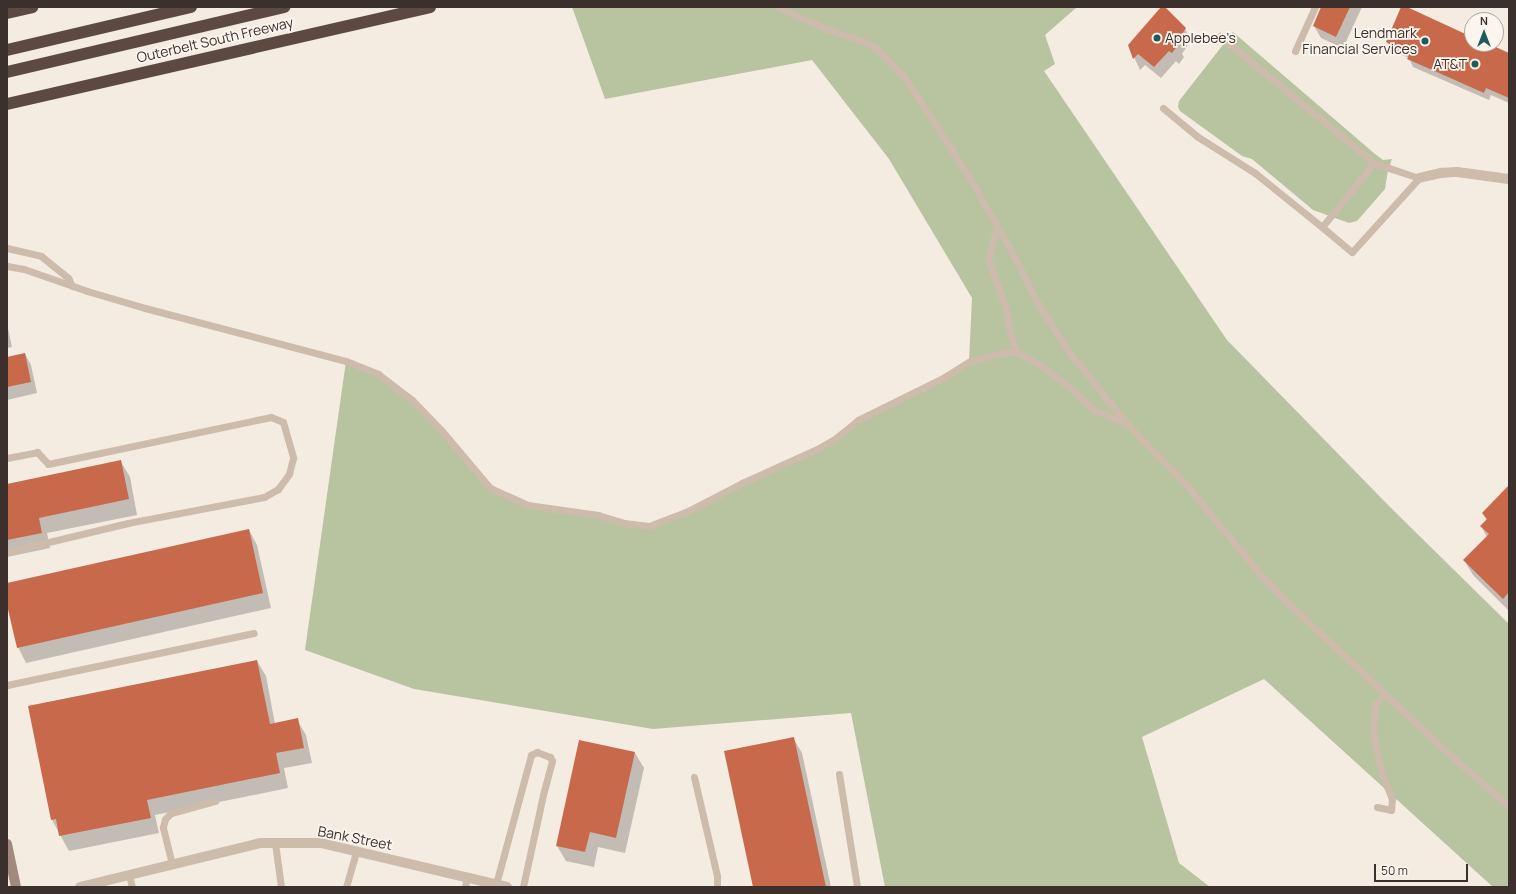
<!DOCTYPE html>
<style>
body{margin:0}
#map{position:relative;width:1516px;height:894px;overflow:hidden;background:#f4ebe1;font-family:Manrope,sans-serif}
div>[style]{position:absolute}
.green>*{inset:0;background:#b8c4a0}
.shadow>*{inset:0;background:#0003}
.building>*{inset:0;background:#c8694b}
.lane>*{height:7px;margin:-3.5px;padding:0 3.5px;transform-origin:3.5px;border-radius:3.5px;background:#cdbbac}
.street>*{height:10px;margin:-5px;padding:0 5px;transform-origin:5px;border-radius:5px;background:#cdbbac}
.secondary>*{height:10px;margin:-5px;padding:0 5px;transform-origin:5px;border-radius:5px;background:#a18a7d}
.highway>*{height:12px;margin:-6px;padding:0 6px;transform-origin:6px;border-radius:6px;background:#5c4a42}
.dots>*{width:11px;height:11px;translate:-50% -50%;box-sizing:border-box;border:2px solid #fbf5ee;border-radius:50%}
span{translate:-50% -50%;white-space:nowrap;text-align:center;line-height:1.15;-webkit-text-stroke:3.5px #fbf5ee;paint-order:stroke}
.poi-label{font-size:14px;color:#3b302b}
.right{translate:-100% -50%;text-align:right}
.left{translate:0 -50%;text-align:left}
.street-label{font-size:14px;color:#3b302b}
.frame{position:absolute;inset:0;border:8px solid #3b302b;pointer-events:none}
.north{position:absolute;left:1464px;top:12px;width:40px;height:40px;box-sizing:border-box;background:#fbf5ee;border:1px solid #aea6a0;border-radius:50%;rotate:0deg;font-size:11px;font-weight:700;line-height:16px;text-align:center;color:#3b302b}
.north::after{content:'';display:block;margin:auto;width:14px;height:18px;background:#1f5a5e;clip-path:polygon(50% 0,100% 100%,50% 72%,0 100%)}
.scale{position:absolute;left:1374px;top:864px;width:94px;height:18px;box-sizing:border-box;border:2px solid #3b302b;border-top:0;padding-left:5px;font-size:12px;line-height:14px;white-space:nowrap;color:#3b302b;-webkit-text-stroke:3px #fbf5ee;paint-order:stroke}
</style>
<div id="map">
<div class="green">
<div style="clip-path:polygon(572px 7px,1077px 7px,1045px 35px,1055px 64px,1044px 71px,1227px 340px,1390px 507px,1509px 624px,1509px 887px,1493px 887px,1264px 679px,1142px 737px,1179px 863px,1210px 887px,885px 887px,851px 713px,653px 729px,414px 689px,305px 650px,346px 361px,378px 374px,412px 400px,490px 488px,528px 505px,649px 526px,819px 448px,858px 420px,969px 362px,972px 298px,889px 159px,812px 60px,605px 99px)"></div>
<div style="clip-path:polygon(1233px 32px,1375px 154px,1383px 160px,1392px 159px,1388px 170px,1385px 189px,1357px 221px,1349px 223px,1313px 210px,1252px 159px,1242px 156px,1180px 111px,1178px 107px,1179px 101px)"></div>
</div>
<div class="shadow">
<div style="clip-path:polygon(1162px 7px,1185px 29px,1191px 40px,1182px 54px,1184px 57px,1179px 64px,1176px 61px,1161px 78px,1145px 65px,1140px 70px,1129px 46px)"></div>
<div style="clip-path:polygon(1322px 7px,1362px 7px,1343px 48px,1321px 38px,1314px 26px)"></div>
<div style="clip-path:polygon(1402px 7px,1472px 38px,1472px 44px,1486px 44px,1509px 54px,1509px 103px,1491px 95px,1489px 100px,1413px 67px,1409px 58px,1391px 50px,1387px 42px)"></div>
<div style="clip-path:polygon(7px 324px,12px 347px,7px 348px)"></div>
<div style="clip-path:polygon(25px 354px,31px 365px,37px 393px,7px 400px,7px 358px)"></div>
<div style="clip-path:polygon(121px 462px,130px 477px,137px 515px,47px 533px,50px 548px,7px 557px,7px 485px)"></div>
<div style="clip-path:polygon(1509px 486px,1509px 611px,1473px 575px,1464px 560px,1487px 537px,1481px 526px,1487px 521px,1483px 513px)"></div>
<div style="clip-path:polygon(249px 530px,257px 545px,271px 608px,26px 663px,18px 647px,7px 601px,7px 584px)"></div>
<div style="clip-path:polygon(257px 661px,266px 676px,275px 724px,297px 720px,306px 735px,312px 763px,284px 768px,288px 788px,155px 815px,159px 833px,69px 851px,52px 820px,29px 706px)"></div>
<div style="clip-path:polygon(793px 738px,802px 753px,831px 887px,754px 887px)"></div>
<div style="clip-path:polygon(635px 753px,644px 768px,625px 853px,598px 847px,594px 867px,566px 861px,557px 846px)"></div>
</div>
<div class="building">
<div style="clip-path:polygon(1161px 7px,1165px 7px,1186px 28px,1176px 43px,1178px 45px,1172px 53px,1169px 51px,1154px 67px,1138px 54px,1133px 59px,1128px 45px)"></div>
<div style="clip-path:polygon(1321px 7px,1350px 7px,1336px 37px,1313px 26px)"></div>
<div style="clip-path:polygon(1401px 7px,1407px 7px,1472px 37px,1472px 44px,1489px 44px,1509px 53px,1509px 98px,1486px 88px,1484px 93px,1430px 69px,1407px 59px,1410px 53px,1386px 42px)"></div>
<div style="clip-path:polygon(25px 353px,31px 382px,7px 387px,7px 357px)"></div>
<div style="clip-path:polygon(121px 460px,129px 499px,39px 518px,42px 533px,7px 540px,7px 484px)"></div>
<div style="clip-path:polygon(1509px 485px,1509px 592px,1503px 599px,1463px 560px,1489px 534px,1480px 526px,1487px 519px,1482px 513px)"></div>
<div style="clip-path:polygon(249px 529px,263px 593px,17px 648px,7px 605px,7px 583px)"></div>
<div style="clip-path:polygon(257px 660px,270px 724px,298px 718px,304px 748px,276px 753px,280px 773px,147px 800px,151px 818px,59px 836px,56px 819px,51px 820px,28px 706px)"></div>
<div style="clip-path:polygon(794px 737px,826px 887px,753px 887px,724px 751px)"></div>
<div style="clip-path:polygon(579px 740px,635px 752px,616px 838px,590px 832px,585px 852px,556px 846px)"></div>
</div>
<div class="lane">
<div style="left:777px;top:7px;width:55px;rotate:23.7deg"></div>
<div style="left:827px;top:29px;width:40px;rotate:18.9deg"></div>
<div style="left:865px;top:42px;width:13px;rotate:29deg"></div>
<div style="left:876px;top:48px;width:42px;rotate:46deg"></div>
<div style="left:905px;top:78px;width:116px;rotate:57deg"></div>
<div style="left:968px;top:175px;width:101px;rotate:60.4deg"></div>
<div style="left:1018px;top:263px;width:41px;rotate:64.1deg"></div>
<div style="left:1036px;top:300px;width:62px;rotate:57.6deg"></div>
<div style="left:1069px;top:352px;width:53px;rotate:51.2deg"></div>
<div style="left:1102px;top:393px;width:40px;rotate:51deg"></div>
<div style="left:1127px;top:424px;width:81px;rotate:45.5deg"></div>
<div style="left:1184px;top:482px;width:119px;rotate:50.4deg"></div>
<div style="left:1260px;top:574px;width:36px;rotate:46deg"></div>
<div style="left:1285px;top:600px;width:229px;rotate:43.2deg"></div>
<div style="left:1452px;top:757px;width:75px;rotate:40.7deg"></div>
<div style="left:1220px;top:36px;width:200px;rotate:39.5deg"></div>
<div style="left:1295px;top:51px;width:48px;rotate:-65.6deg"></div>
<div style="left:1163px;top:108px;width:45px;rotate:39.6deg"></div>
<div style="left:1198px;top:137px;width:67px;rotate:32.3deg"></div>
<div style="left:1255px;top:173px;width:86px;rotate:38.9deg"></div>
<div style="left:1322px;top:227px;width:39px;rotate:40deg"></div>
<div style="left:1352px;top:252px;width:100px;rotate:-47.8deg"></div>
<div style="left:1419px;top:178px;width:47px;rotate:-161.6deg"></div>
<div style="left:1374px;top:163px;width:82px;rotate:129.1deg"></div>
<div style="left:997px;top:227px;width:33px;rotate:106deg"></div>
<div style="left:988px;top:259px;width:53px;rotate:70.2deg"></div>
<div style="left:1006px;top:309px;width:22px;rotate:80deg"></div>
<div style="left:1010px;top:331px;width:22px;rotate:74deg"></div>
<div style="left:1016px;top:352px;width:27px;rotate:28deg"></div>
<div style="left:1040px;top:365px;width:35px;rotate:37deg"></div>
<div style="left:1068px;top:386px;width:35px;rotate:43deg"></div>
<div style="left:1094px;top:410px;width:36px;rotate:23deg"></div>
<div style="left:7px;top:248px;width:35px;rotate:13deg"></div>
<div style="left:41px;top:256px;width:35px;rotate:39deg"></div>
<div style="left:68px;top:278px;width:9px;rotate:63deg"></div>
<div style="left:7px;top:266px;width:17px;rotate:10deg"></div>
<div style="left:24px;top:269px;width:67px;rotate:19.2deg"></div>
<div style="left:87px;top:291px;width:60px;rotate:16.3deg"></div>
<div style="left:145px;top:308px;width:208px;rotate:14.8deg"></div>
<div style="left:346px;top:361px;width:35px;rotate:22deg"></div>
<div style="left:378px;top:374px;width:43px;rotate:37.4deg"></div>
<div style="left:412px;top:400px;width:43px;rotate:45.9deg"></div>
<div style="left:442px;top:431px;width:75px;rotate:49.9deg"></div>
<div style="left:490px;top:488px;width:42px;rotate:24.1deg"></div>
<div style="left:528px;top:505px;width:71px;rotate:8.1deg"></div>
<div style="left:598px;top:515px;width:27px;rotate:17deg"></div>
<div style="left:624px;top:523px;width:25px;rotate:7deg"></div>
<div style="left:649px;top:526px;width:40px;rotate:-21deg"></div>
<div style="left:686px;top:512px;width:63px;rotate:-27.4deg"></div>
<div style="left:742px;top:483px;width:85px;rotate:-24.4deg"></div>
<div style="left:819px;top:448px;width:20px;rotate:-30deg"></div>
<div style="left:836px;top:438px;width:28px;rotate:-39deg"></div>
<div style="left:858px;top:420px;width:95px;rotate:-26.3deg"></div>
<div style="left:943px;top:378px;width:31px;rotate:-32deg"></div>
<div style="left:969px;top:362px;width:33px;rotate:-16deg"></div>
<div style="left:1001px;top:353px;width:15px;rotate:-4deg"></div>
<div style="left:7px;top:458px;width:31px;rotate:-11deg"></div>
<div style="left:37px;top:452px;width:16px;rotate:47deg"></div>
<div style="left:48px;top:464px;width:228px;rotate:-11.9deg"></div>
<div style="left:271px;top:417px;width:13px;rotate:23deg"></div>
<div style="left:283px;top:422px;width:37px;rotate:74deg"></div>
<div style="left:293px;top:458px;width:16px;rotate:104deg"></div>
<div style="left:289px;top:474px;width:19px;rotate:126deg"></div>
<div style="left:278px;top:489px;width:16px;rotate:150deg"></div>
<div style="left:264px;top:497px;width:138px;rotate:169.2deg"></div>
<div style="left:128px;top:523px;width:124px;rotate:166.5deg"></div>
<div style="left:7px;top:685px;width:252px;rotate:-11.9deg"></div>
<div style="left:839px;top:774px;width:114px;rotate:80.9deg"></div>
<div style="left:694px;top:777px;width:102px;rotate:76.9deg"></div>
<div style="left:717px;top:876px;width:11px;rotate:90deg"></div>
<div style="left:1377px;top:807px;width:14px;rotate:12deg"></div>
<div style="left:1391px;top:810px;width:11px;rotate:-85deg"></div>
<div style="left:1392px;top:799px;width:27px;rotate:-112deg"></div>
<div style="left:1382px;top:774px;width:42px;rotate:-102.4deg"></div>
<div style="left:1373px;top:733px;width:28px;rotate:-86deg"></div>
<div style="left:1375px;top:705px;width:15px;rotate:-53deg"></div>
<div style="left:275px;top:843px;width:44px;rotate:82.2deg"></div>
<div style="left:172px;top:864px;width:38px;rotate:-104deg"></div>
<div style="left:163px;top:827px;width:8px;rotate:-76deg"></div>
<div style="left:165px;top:819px;width:8px;rotate:-45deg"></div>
<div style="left:171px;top:813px;width:46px;rotate:-15.3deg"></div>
<div style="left:129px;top:875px;width:12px;rotate:76deg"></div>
<div style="left:496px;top:884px;width:134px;rotate:-74.8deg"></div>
<div style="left:531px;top:755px;width:7px;rotate:-27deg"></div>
<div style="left:537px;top:752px;width:14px;rotate:21deg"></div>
<div style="left:550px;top:757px;width:4px;rotate:63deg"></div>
<div style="left:552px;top:761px;width:35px;rotate:105deg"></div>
<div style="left:543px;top:795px;width:94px;rotate:102.3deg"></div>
<div style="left:346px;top:887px;width:37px;rotate:-74deg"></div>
<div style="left:465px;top:887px;width:10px;rotate:-79deg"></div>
</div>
<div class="street">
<div style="left:1419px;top:178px;width:23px;rotate:-13deg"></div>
<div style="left:1441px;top:173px;width:16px;rotate:-4deg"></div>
<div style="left:1457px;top:172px;width:52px;rotate:7.7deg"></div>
<div style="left:80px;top:887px;width:186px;rotate:-13.7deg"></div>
<div style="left:261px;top:843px;width:60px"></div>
<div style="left:321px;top:843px;width:191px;rotate:13.3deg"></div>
</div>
<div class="secondary">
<div style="left:7px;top:844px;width:44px;rotate:78.2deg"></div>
</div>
<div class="highway">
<div style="left:7px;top:13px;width:26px;rotate:-13deg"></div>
<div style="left:7px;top:50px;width:189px;rotate:-13.2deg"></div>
<div style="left:7px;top:72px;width:285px;rotate:-13.2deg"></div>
<div style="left:7px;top:104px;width:434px;rotate:-12.9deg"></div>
</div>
<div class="dots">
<div style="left:1157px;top:38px;background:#1f5a5e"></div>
<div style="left:1425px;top:41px;background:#1f5a5e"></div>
<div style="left:1475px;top:64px;background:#1f5a5e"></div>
</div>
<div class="poi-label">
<span class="right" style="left:1417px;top:41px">Lendmark<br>Financial Services</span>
<span class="left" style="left:1165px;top:38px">Applebee's</span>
<span class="right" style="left:1467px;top:64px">AT&amp;T</span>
</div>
<div class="street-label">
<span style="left:215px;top:40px;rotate:-13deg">Outerbelt South Freeway</span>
<span style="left:355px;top:838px;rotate:11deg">Bank Street</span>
</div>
<div class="frame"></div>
<div class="north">N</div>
<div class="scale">50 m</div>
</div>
